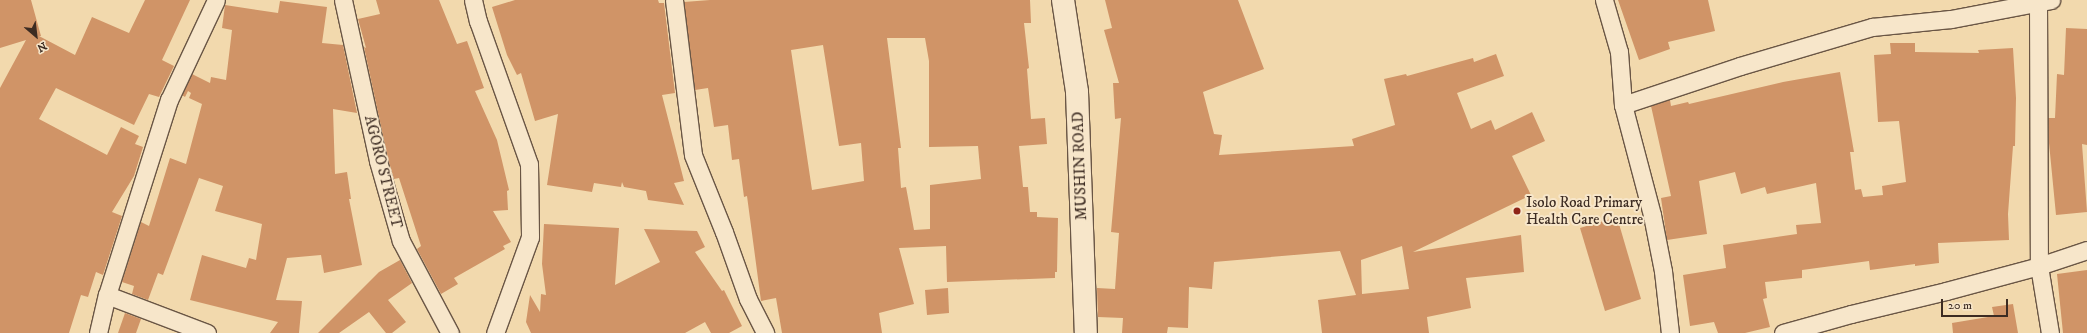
<!DOCTYPE html>
<style>
body{margin:0}
#map{position:relative;width:2087px;height:333px;overflow:hidden;background:#f2d9ad;font-family:"IM FELL DW Pica",serif}
div>[style]{position:absolute}
.building>*{inset:0;background:#d09467}
.roads{filter:drop-shadow(1px 0 #6a5645) drop-shadow(-1px 0 #6a5645) drop-shadow(0 1px #6a5645) drop-shadow(0 -1px #6a5645)}
.minor>*{height:17px;margin:-8.5px;padding:0 8.5px;transform-origin:8.5px;border-radius:8.5px;background:#f7e6ca}
.secondary>*{height:22px;margin:-11px;padding:0 11px;transform-origin:11px;border-radius:11px;background:#f7e6ca}
.dots>*{width:11px;height:11px;translate:-50% -50%;box-sizing:border-box;border:2px solid #f7e6ca;border-radius:50%}
span{translate:-50% -50%;white-space:nowrap;text-align:center;line-height:1.15;-webkit-text-stroke:4px #f7e6ca;paint-order:stroke}
.street-label{font-size:15px;color:#3c2b22}
.poi-label{font-size:15px;color:#3c2b22}
.left{translate:0 -50%;text-align:left}
.north{position:absolute;left:16px;top:16px;width:40px;height:40px;-webkit-text-stroke:3px #f7e6ca;paint-order:stroke;rotate:152deg;font-size:11px;font-weight:700;line-height:16px;text-align:center;color:#3c2b22}
.north::after{content:'';display:block;margin:auto;width:14px;height:18px;background:#3c2b22;clip-path:polygon(50% 0,100% 100%,50% 72%,0 100%)}
.scale{position:absolute;left:1941px;top:299px;width:67px;height:18px;box-sizing:border-box;border:2px solid #3c2b22;border-top:0;padding-left:5px;font-size:12px;line-height:14px;white-space:nowrap;color:#3c2b22;-webkit-text-stroke:3px #f7e6ca;paint-order:stroke}
</style>
<div id="map">
<div class="building">
<div style="clip-path:polygon(0 0,31px 0,41px 36px,39px 36px,75px 55px,92px 17px,129px 33px,145px 0,190px 0,162px 60px,174px 66px,159px 97px,149px 94px,134px 125px,56px 88px,39px 119px,107px 155px,121px 127px,139px 136px,135px 144px,143px 147px,134px 176px,112px 212px,122px 216px,103px 275px,96px 272px,88px 297px,81px 295px,69px 333px,0 333px,0 88px,26px 40px,0 48px)"></div>
<div style="clip-path:polygon(376px 0,439px 0,457px 44px,467px 41px,484px 88px,475px 91px,497px 140px,509px 190px,507px 191px,508px 210px,493px 211px,511px 242px,503px 246px,505px 249px,454px 278px,458px 284px,441px 294px,417px 249px,421px 246px,399px 178px,394px 179px,388px 159px,364px 47px,366px 48px,358px 19px,380px 14px)"></div>
<div style="clip-path:polygon(515px 0,658px 0,659px 3px,664px 3px,675px 93px,662px 95px,684px 181px,674px 183px,684px 205px,648px 200px,646px 191px,624px 187px,622px 182px,621px 187px,594px 183px,592px 192px,547px 185px,558px 114px,535px 121px,521px 73px,517px 75px,507px 55px,492px 7px)"></div>
<div style="clip-path:polygon(evenodd,710px 0,1030px 0,1031px 23px,1024px 23px,1029px 68px,1027px 69px,1031px 119px,1045px 118px,1047px 144px,1019px 146px,1023px 187px,1028px 187px,1030px 212px,1037px 212px,1037px 217px,1058px 218px,1057px 272px,1055px 272px,1055px 278px,947px 282px,946px 246px,899px 248px,914px 304px,879px 313px,882px 333px,782px 333px,776px 298px,761px 301px,747px 196px,744px 197px,739px 159px,732px 160px,728px 125px,714px 127px,708px 88px,695px 90px,684px 2px,710px 0,887px 38px,925px 38px,929px 61px,929px 147px,978px 146px,981px 179px,930px 185px,930px 229px,914px 230px,906px 187px,901px 188px,898px 148px,901px 148px,887px 38px,710px 0,823px 45px,839px 146px,861px 143px,864px 181px,812px 190px,791px 50px,823px 45px)"></div>
<div style="clip-path:polygon(evenodd,1105px 0,1238px 0,1264px 69px,1203px 92px,1214px 134px,1222px 135px,1219px 155px,1354px 146px,1352px 139px,1395px 125px,1384px 79px,1406px 74px,1407px 76px,1473px 58px,1474px 62px,1496px 54px,1504px 76px,1457px 93px,1471px 129px,1491px 120px,1495px 130px,1532px 112px,1545px 141px,1512px 156px,1531px 195px,1413px 252px,1521px 235px,1524px 272px,1466px 278px,1471px 308px,1427px 317px,1429px 333px,1322px 333px,1318px 300px,1356px 295px,1340px 251px,1214px 262px,1212px 289px,1189px 287px,1188px 328px,1168px 327px,1167px 333px,1122px 333px,1123px 318px,1098px 317px,1097px 288px,1115px 289px,1119px 233px,1111px 232px,1121px 118px,1115px 119px,1113px 83px,1119px 83px,1104px 30px,1112px 28px,1105px 0,1402px 246px,1409px 289px,1362px 294px,1361px 260px,1402px 246px)"></div>
<div style="clip-path:polygon(1618px 0,1708px 0,1715px 31px,1668px 42px,1670px 49px,1639px 60px)"></div>
<div style="clip-path:polygon(280px 1px,327px 7px,322px 43px,343px 45px,357px 113px,333px 109px,335px 174px,347px 172px,351px 199px,349px 199px,362px 265px,324px 273px,321px 255px,287px 258px,276px 300px,302px 301px,299px 333px,270px 333px,278px 322px,190px 300px,202px 255px,246px 268px,249px 258px,256px 260px,262px 224px,215px 211px,223px 186px,199px 178px,163px 275px,158px 273px,148px 300px,132px 294px,134px 286px,122px 282px,141px 222px,149px 226px,170px 158px,186px 164px,202px 104px,189px 98px,191px 93px,188px 91px,185px 97px,182px 95px,192px 74px,210px 83px,211px 77px,226px 80px,232px 30px,222px 28px,225px 5px,278px 13px)"></div>
<div style="clip-path:polygon(2066px 28px,2087px 29px,2087px 145px,2082px 144px,2087px 212px,2056px 215px,2049px 143px,2048px 118px,2055px 118px,2057px 74px,2064px 75px)"></div>
<div style="clip-path:polygon(1890px 43px,1915px 43px,1915px 52px,1979px 53px,1978px 50px,2013px 48px,2016px 98px,2015px 146px,2013px 146px,2008px 214px,2009px 240px,1938px 243px,1939px 263px,1915px 266px,1915px 264px,1870px 270px,1869px 261px,1802px 270px,1802px 278px,1765px 282px,1767px 298px,1763px 299px,1770px 327px,1745px 333px,1718px 333px,1714px 322px,1690px 326px,1683px 275px,1726px 268px,1723px 245px,1797px 234px,1796px 225px,1821px 223px,1816px 183px,1767px 194px,1765px 187px,1741px 194px,1735px 172px,1699px 181px,1707px 234px,1667px 240px,1661px 198px,1671px 196px,1651px 106px,1670px 100px,1671px 106px,1688px 102px,1689px 104px,1783px 82px,1840px 72px,1854px 152px,1850px 152px,1855px 190px,1861px 189px,1863px 197px,1883px 195px,1882px 186px,1906px 182px,1899px 121px,1878px 122px,1874px 55px,1891px 54px)"></div>
<div style="clip-path:polygon(1617px 217px,1641px 299px,1605px 311px,1580px 228px)"></div>
<div style="clip-path:polygon(544px 224px,619px 228px,615px 285px,660px 262px,644px 229px,697px 231px,705px 247px,695px 252px,722px 291px,724px 290px,742px 326px,729px 333px,711px 333px,705px 322px,685px 333px,531px 333px,526px 322px,530px 295px,540px 312px,541px 294px,546px 295px,542px 264px)"></div>
<div style="clip-path:polygon(400px 260px,412px 283px,388px 300px,406px 322px,392px 333px,386px 333px,369px 312px,339px 333px,318px 333px,379px 272px)"></div>
<div style="clip-path:polygon(2087px 270px,2087px 333px,2063px 333px,2057px 274px)"></div>
<div style="clip-path:polygon(948px 288px,949px 313px,927px 315px,925px 290px)"></div>
<div style="clip-path:polygon(2013px 304px,2018px 333px,1953px 333px,1952px 323px,1994px 316px,1992px 307px)"></div>
<div style="clip-path:polygon(125px 313px,141px 319px,136px 333px,118px 333px)"></div>
</div>
<div class="roads">
<div class="minor">
<div style="left:343px;top:0;width:165px;rotate:77.7deg"></div>
<div style="left:378px;top:161px;width:83px;rotate:74deg"></div>
<div style="left:401px;top:241px;width:104px;rotate:62deg"></div>
<div style="left:473px;top:0;width:22px;rotate:77deg"></div>
<div style="left:478px;top:21px;width:152px;rotate:70.4deg"></div>
<div style="left:529px;top:164px;width:73px;rotate:89.2deg"></div>
<div style="left:530px;top:237px;width:102px;rotate:110deg"></div>
<div style="left:674px;top:0;width:156px;rotate:83deg"></div>
<div style="left:693px;top:155px;width:83px;rotate:68.1deg"></div>
<div style="left:724px;top:232px;width:71px;rotate:70.3deg"></div>
<div style="left:748px;top:299px;width:38px;rotate:63deg"></div>
<div style="left:1604px;top:0;width:54px;rotate:73.9deg"></div>
<div style="left:1619px;top:52px;width:53px;rotate:85.7deg"></div>
<div style="left:1623px;top:105px;width:114px;rotate:75.2deg"></div>
<div style="left:1652px;top:215px;width:57px;rotate:78.9deg"></div>
<div style="left:1663px;top:271px;width:62px;rotate:83.6deg"></div>
<div style="left:2038px;top:0;width:266px;rotate:89.8deg"></div>
<div style="left:2039px;top:266px;width:68px;rotate:80.7deg"></div>
<div style="left:1623px;top:105px;width:123px;rotate:-18.4deg"></div>
<div style="left:1740px;top:66px;width:138px;rotate:-16.5deg"></div>
<div style="left:1872px;top:27px;width:79px;rotate:-5.8deg"></div>
<div style="left:1951px;top:19px;width:102px;rotate:-10.8deg"></div>
<div style="left:107px;top:295px;width:107px;rotate:20.8deg"></div>
<div style="left:98px;top:333px;width:39px;rotate:-77deg"></div>
<div style="left:107px;top:295px;width:205px;rotate:-72.4deg"></div>
<div style="left:169px;top:100px;width:110px;rotate:-64.8deg"></div>
<div style="left:1783px;top:333px;width:71px;rotate:-15.6deg"></div>
<div style="left:1851px;top:314px;width:98px;rotate:-13.6deg"></div>
<div style="left:1946px;top:291px;width:96px;rotate:-15deg"></div>
<div style="left:2039px;top:266px;width:51px;rotate:-18.4deg"></div>
</div>
<div class="secondary">
<div style="left:1063px;top:0;width:93px;rotate:81.3deg"></div>
<div style="left:1077px;top:92px;width:241px;rotate:87.9deg"></div>
</div>
</div>
<div class="dots">
<div style="left:1517px;top:211px;background:#8f2418"></div>
</div>
<div class="street-label">
<span style="left:1080px;top:166px;rotate:-92deg">MUSHIN ROAD</span>
<span style="left:383px;top:172px;rotate:76deg">AGORO STREET</span>
</div>
<div class="poi-label">
<span class="left" style="left:1526px;top:211px">Isolo Road Primary<br>Health Care Centre</span>
</div>
<div class="north">N</div>
<div class="scale">20 m</div>
</div>
